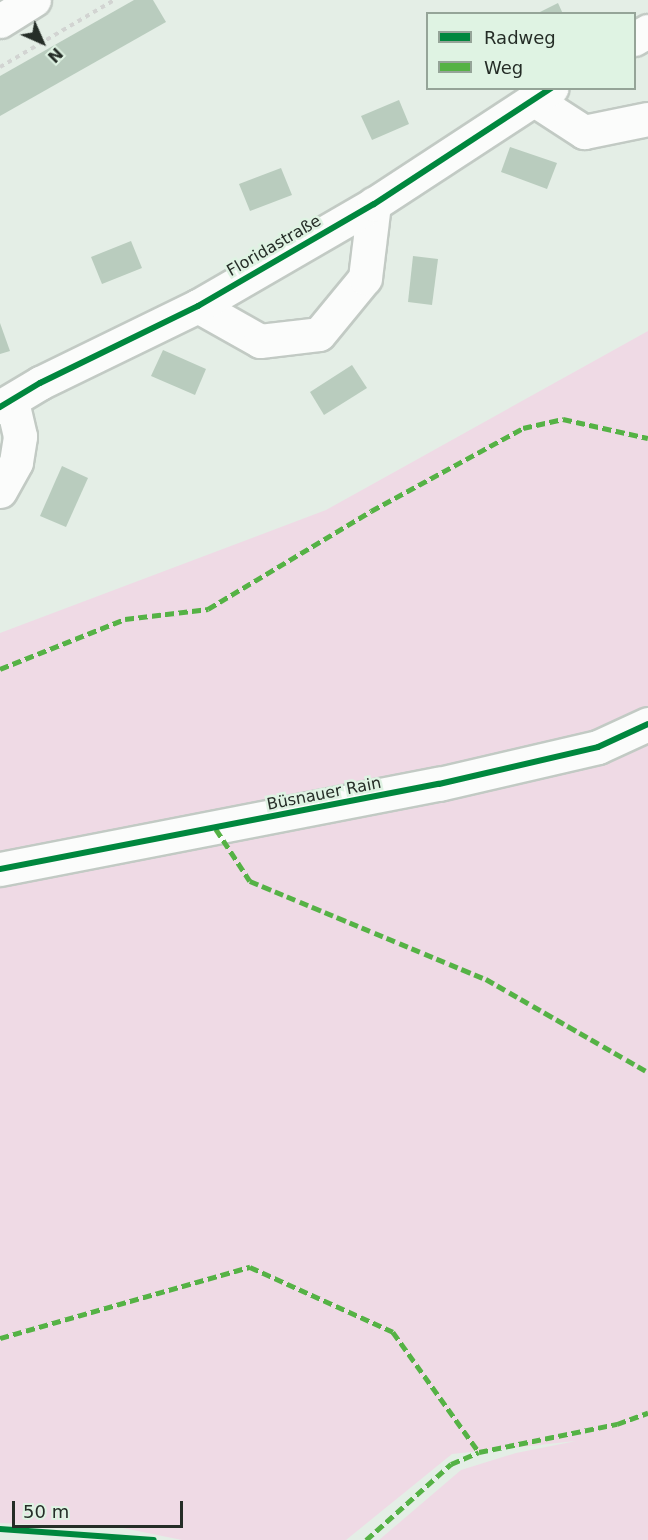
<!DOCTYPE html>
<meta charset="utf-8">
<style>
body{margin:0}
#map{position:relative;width:648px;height:1540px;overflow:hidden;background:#e4eee6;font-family:"DejaVu Sans",sans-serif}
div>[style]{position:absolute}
.green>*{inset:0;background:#efdae5}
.building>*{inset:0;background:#b9ccbe}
.path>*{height:4px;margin-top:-2px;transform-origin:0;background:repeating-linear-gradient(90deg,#d2d4d2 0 4.5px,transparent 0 9px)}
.roads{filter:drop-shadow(2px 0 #c2cac4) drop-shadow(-2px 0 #c2cac4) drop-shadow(0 2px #c2cac4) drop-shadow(0 -2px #c2cac4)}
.minor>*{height:33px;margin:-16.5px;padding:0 16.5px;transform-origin:16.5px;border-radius:16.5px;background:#fbfcfb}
.quiet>*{height:4.5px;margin-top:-2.25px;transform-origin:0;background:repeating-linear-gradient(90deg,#55b245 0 9px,transparent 0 13.5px)}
.cycleway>*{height:6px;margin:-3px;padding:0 3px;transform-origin:3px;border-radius:3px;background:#00873e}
span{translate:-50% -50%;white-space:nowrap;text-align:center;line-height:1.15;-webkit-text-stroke:5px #dff3e3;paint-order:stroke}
.street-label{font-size:16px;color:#252d27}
.legend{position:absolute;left:426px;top:12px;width:210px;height:78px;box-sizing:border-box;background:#dff3e3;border:2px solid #95a498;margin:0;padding:8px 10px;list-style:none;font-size:18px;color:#252d27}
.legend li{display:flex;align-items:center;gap:12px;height:30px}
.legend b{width:30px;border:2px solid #95a498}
.north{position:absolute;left:12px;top:12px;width:60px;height:60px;-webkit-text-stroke:4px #dff3e3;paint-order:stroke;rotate:135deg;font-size:16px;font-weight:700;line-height:24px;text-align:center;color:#252d27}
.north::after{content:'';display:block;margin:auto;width:21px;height:27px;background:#252d27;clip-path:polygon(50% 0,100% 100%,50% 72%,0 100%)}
.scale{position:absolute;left:12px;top:1501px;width:171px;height:27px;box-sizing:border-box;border:3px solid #252d27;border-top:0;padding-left:8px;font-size:18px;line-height:21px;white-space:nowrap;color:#252d27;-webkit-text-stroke:4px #dff3e3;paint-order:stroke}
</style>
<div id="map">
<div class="green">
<div style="clip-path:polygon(648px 331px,648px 1540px,379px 1540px,461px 1470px,516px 1453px,576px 1441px,452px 1454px,346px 1540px,182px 1540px,123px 1528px,0 1523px,0 633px,326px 510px)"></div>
</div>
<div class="building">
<div style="clip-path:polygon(134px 0,153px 0,166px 22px,0 116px,0 76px)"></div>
<div style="clip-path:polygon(558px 3px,563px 14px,536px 14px)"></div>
<div style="clip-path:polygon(399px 100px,409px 124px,372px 140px,361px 116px)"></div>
<div style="clip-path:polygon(510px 147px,557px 163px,547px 189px,501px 172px)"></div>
<div style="clip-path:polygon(281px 168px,292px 195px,250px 211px,239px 184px)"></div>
<div style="clip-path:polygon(131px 241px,142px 268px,102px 284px,91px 257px)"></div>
<div style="clip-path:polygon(413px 256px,438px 259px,432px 305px,408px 302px)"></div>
<div style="clip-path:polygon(0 323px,10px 351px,0 354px)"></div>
<div style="clip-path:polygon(163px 350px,206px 369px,195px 395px,151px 376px)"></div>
<div style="clip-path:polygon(352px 365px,367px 388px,324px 415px,310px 392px)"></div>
<div style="clip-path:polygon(62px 466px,88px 478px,66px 527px,40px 516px)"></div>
</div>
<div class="path">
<div style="left:0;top:67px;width:132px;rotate:-30.4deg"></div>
</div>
<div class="roads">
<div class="minor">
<div style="left:0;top:21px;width:40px;rotate:-32deg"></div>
<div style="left:634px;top:39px;width:16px;rotate:-30deg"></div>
<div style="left:533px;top:99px;width:61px;rotate:32.9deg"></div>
<div style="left:584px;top:132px;width:65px;rotate:-11.5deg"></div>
<div style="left:198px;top:306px;width:71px;rotate:29.4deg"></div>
<div style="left:260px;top:341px;width:59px;rotate:-6.8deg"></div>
<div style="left:319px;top:334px;width:72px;rotate:-50.6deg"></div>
<div style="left:365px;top:278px;width:75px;rotate:-83.1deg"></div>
<div style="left:0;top:407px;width:47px;rotate:-31deg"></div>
<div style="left:40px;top:383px;width:176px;rotate:-26deg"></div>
<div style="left:198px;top:306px;width:203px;rotate:-30.1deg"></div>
<div style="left:374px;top:204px;width:212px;rotate:-33.2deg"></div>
<div style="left:0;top:491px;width:33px;rotate:-61deg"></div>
<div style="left:16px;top:462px;width:26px;rotate:-81deg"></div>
<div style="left:20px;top:436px;width:36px;rotate:-103deg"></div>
<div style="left:0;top:869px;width:447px;rotate:-11deg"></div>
<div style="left:439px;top:784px;width:163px;rotate:-13.1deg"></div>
<div style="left:598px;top:747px;width:55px;rotate:-24.7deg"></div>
</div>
</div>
<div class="quiet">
<div style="left:0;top:669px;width:135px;rotate:-21.8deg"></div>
<div style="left:125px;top:619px;width:84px;rotate:-6.9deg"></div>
<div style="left:208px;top:609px;width:190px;rotate:-31deg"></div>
<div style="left:371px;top:511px;width:173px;rotate:-28.6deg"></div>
<div style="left:523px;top:428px;width:41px;rotate:-12.7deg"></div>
<div style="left:563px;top:419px;width:87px;rotate:12.6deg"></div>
<div style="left:216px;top:829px;width:62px;rotate:56.8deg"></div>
<div style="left:250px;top:881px;width:256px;rotate:22.6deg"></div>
<div style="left:486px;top:979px;width:187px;rotate:29.9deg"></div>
<div style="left:0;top:1338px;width:260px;rotate:-15.9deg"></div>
<div style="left:250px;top:1267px;width:157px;rotate:24.4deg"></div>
<div style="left:393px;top:1332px;width:148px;rotate:54.4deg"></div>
<div style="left:366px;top:1540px;width:114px;rotate:-41.8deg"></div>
<div style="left:451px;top:1464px;width:30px;rotate:-23deg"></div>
<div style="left:479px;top:1452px;width:141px;rotate:-11.5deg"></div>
<div style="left:617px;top:1424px;width:33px;rotate:-20deg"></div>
</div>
<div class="cycleway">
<div style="left:0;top:407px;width:47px;rotate:-31deg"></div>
<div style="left:40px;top:383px;width:176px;rotate:-26deg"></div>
<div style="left:198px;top:306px;width:203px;rotate:-30.1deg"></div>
<div style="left:374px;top:204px;width:212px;rotate:-33.2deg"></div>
<div style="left:0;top:869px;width:447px;rotate:-11deg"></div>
<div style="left:439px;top:784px;width:163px;rotate:-13.1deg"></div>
<div style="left:598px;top:747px;width:55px;rotate:-24.7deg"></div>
<div style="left:0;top:1529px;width:154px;rotate:4.1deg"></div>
</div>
<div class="street-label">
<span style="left:274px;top:246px;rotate:-30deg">Floridastraße</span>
<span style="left:324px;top:794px;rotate:-11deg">Büsnauer Rain</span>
</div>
<ul class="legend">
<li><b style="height:8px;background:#00873e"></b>Radweg</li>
<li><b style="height:8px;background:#55b245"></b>Weg</li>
</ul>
<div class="north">N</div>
<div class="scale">50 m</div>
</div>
